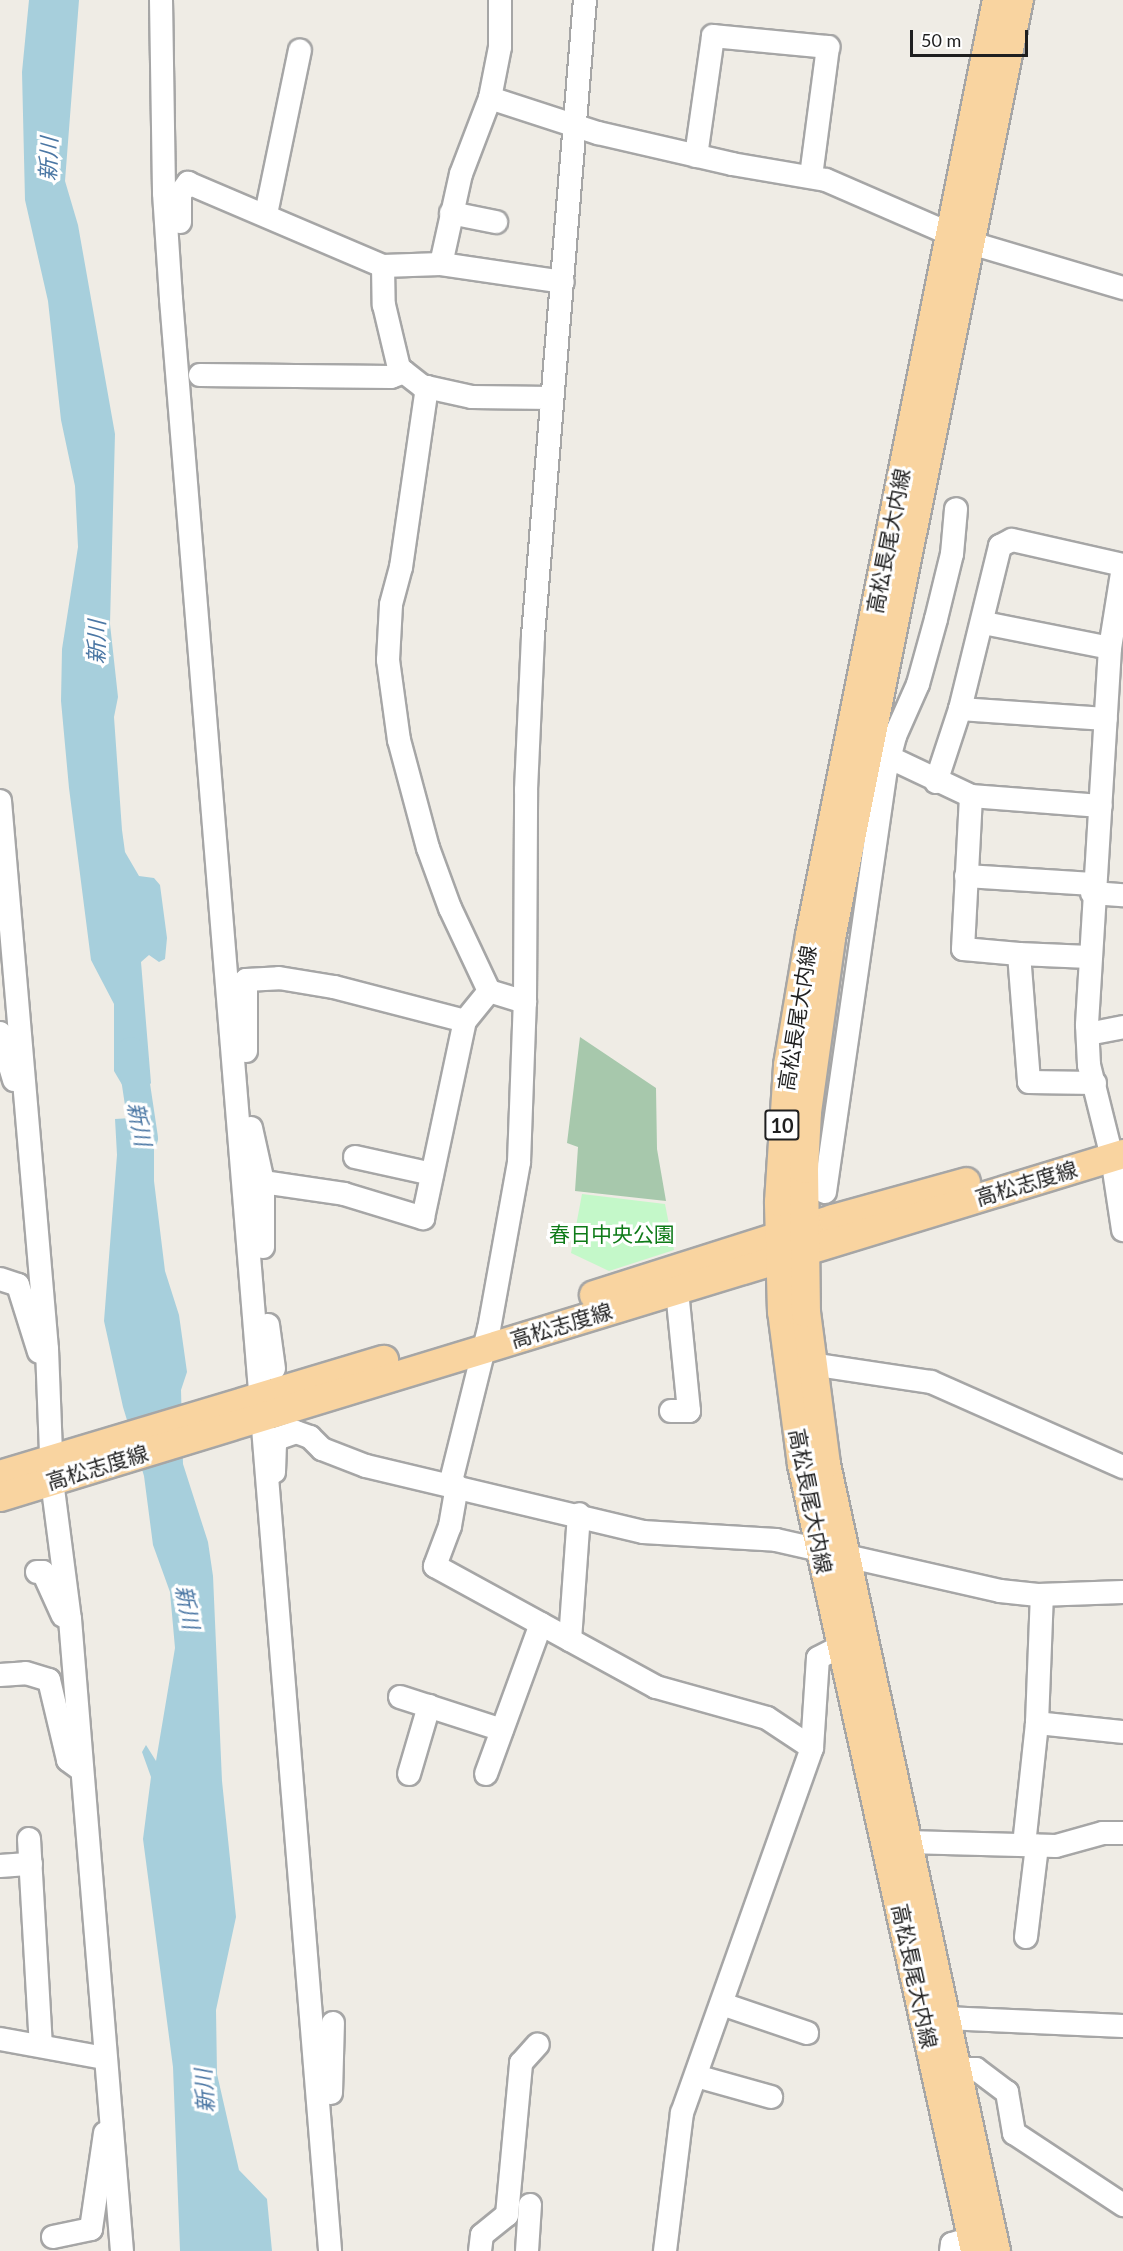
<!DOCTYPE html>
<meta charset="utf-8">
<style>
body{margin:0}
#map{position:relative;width:1123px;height:2251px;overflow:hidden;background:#efece5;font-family:Lato,"Noto Sans JP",sans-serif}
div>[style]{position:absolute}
.cemetery>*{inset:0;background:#a7c8ac}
.park>*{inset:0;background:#c4f8c9}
.water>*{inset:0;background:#a7cfdc}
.river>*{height:28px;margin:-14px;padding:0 14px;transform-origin:14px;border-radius:14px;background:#a7cfdc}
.roads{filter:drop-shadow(2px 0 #a6a6a6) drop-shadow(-2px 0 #a6a6a6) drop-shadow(0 2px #a6a6a6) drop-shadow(0 -2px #a6a6a6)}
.minor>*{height:22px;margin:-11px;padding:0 11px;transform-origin:11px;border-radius:11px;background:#fff}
.major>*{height:28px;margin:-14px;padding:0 14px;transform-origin:14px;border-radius:14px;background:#f9d4a0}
span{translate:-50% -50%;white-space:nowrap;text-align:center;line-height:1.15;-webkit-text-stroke:6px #fff;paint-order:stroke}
.shield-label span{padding:2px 4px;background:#fff;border:2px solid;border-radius:4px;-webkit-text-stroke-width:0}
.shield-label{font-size:20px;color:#1f1f1f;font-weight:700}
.street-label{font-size:21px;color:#1f1f1f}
.park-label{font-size:21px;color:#0f7b19}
.water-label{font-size:22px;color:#4b77a4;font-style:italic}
.scale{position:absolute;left:910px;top:30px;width:118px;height:27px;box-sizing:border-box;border:3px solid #1f1f1f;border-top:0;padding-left:8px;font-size:18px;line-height:21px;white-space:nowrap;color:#1f1f1f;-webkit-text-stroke:4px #fff;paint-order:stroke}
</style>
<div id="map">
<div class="cemetery">
<div style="clip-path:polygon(580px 1037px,656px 1088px,657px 1149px,666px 1201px,575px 1191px,578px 1147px,567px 1143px)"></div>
</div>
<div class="park">
<div style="clip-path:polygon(582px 1194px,665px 1204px,674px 1250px,609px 1271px,571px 1253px)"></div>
</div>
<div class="water">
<div style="clip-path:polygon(29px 0,79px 0,65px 181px,78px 225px,115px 434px,110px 624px,118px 697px,114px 717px,122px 830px,125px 852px,139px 876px,154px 878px,160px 885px,167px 938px,165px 959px,159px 962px,149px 955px,141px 962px,151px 1083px,147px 1088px,124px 1088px,114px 1071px,114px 1004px,91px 960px,69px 788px,61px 701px,62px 649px,78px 547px,75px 486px,61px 420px,48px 301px,25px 200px,22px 72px)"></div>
<div style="clip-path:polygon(131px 1101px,144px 1101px,144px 1116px,154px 1116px,154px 1181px,165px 1271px,179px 1315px,187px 1372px,181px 1390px,183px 1464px,208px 1542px,213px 1576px,222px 1781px,236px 1917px,216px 2010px,217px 2074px,239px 2170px,267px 2199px,272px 2251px,180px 2251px,173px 2067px,143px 1839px,151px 1777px,142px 1752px,146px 1745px,156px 1761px,175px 1648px,170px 1592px,153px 1545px,144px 1476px,123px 1407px,104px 1321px,117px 1155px,115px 1119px,131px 1118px)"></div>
</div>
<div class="river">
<div style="left:131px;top:1051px;width:88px;rotate:81.5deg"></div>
</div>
<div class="roads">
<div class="minor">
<div style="left:161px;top:0;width:193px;rotate:89.1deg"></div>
<div style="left:164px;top:193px;width:106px;rotate:86.2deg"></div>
<div style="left:171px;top:299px;width:1958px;rotate:85.34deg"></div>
<div style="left:500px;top:0;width:47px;rotate:90deg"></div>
<div style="left:500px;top:47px;width:52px;rotate:101.1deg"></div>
<div style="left:490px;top:98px;width:114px;rotate:18deg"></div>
<div style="left:598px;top:133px;width:138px;rotate:13deg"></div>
<div style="left:732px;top:164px;width:95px;rotate:9.7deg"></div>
<div style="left:826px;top:180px;width:158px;rotate:23.5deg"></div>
<div style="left:971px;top:243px;width:159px;rotate:16.5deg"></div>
<div style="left:696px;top:156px;width:121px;rotate:-81.9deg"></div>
<div style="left:713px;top:36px;width:116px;rotate:5.5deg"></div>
<div style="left:828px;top:47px;width:130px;rotate:97.5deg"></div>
<div style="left:451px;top:213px;width:46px;rotate:11.3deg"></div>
<div style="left:266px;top:214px;width:167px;rotate:-78.3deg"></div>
<div style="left:180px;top:222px;width:28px;rotate:-90deg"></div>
<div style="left:180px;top:194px;width:14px;rotate:-54deg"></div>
<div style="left:188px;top:183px;width:212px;rotate:23.1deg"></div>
<div style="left:383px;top:266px;width:58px;rotate:-2deg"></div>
<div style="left:441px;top:264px;width:123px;rotate:8.4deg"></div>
<div style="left:441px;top:264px;width:92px;rotate:-77.5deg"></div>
<div style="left:461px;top:174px;width:81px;rotate:-69.1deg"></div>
<div style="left:383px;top:266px;width:39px;rotate:89deg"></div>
<div style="left:384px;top:305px;width:65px;rotate:76.6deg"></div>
<div style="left:399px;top:368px;width:6px;rotate:39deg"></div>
<div style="left:404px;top:372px;width:23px;rotate:38deg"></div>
<div style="left:422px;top:386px;width:51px;rotate:12.4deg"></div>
<div style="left:472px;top:397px;width:80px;rotate:0.7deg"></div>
<div style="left:200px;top:375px;width:191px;rotate:0.6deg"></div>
<div style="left:391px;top:377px;width:14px;rotate:-21deg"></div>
<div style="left:427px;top:387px;width:182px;rotate:98.2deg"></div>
<div style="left:401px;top:567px;width:39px;rotate:105deg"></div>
<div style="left:391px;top:605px;width:55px;rotate:93.1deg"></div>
<div style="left:388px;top:660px;width:81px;rotate:82.2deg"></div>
<div style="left:399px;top:740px;width:112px;rotate:75deg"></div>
<div style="left:428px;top:848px;width:64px;rotate:69.9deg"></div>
<div style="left:450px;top:908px;width:92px;rotate:64.8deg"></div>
<div style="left:1123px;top:567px;width:82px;rotate:99.1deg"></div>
<div style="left:1110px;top:648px;width:378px;rotate:93.5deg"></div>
<div style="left:1087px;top:1025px;width:40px;rotate:87.1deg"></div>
<div style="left:1089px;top:1065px;width:95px;rotate:76deg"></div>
<div style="left:1112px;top:1157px;width:74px;rotate:81.4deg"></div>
<div style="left:984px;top:623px;width:128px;rotate:11.2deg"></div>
<div style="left:960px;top:709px;width:168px;rotate:-76.2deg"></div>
<div style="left:1000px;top:546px;width:13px;rotate:-27deg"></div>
<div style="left:1012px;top:540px;width:114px;rotate:12.7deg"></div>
<div style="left:878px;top:752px;width:103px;rotate:25.3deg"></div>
<div style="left:936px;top:782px;width:77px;rotate:-71.8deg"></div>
<div style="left:960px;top:709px;width:146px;rotate:3.9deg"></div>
<div style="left:0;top:801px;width:550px;rotate:85.1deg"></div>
<div style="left:47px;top:1349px;width:132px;rotate:87.8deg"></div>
<div style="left:52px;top:1481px;width:139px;rotate:82.6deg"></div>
<div style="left:70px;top:1619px;width:634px;rotate:85.3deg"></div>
<div style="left:966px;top:876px;width:127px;rotate:3.6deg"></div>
<div style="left:1092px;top:893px;width:31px;rotate:4deg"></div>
<div style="left:1019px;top:954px;width:56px;rotate:-174.9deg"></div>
<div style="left:963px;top:949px;width:153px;rotate:-87deg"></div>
<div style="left:971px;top:796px;width:130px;rotate:4.4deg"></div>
<div style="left:1089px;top:957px;width:70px;rotate:-177.5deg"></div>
<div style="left:1019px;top:954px;width:128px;rotate:85.5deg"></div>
<div style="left:1029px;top:1082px;width:66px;rotate:0.9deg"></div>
<div style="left:0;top:1033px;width:49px;rotate:73.4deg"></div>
<div style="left:1088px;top:1034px;width:36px;rotate:-11deg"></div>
<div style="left:246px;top:1051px;width:71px;rotate:-90deg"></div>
<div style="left:246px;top:980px;width:33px;rotate:-3deg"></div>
<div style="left:279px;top:978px;width:56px;rotate:9.3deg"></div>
<div style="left:334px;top:987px;width:135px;rotate:14.5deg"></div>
<div style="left:465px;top:1021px;width:38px;rotate:-51deg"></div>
<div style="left:489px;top:991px;width:38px;rotate:17deg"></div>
<div style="left:251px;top:1128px;width:55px;rotate:77.5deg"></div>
<div style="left:263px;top:1182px;width:65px;rotate:90deg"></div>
<div style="left:355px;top:1157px;width:79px;rotate:12.4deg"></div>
<div style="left:263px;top:1182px;width:82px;rotate:8.4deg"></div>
<div style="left:344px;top:1194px;width:83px;rotate:16.9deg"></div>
<div style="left:423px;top:1218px;width:201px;rotate:-78deg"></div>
<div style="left:825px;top:1192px;width:426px;rotate:-81.8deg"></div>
<div style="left:886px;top:770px;width:35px;rotate:-75deg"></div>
<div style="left:895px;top:736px;width:57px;rotate:-66.1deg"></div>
<div style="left:918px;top:684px;width:67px;rotate:-74.5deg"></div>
<div style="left:936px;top:619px;width:67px;rotate:-76.2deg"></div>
<div style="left:952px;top:554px;width:45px;rotate:-84.9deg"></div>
<div style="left:0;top:1279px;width:19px;rotate:18deg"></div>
<div style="left:18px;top:1285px;width:70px;rotate:72.6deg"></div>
<div style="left:268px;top:1325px;width:44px;rotate:82.2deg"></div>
<div style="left:811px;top:1364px;width:121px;rotate:8.5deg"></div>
<div style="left:931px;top:1382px;width:210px;rotate:23.9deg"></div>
<div style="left:671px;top:1411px;width:18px"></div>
<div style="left:689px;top:1411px;width:121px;rotate:-95.7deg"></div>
<div style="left:274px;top:1472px;width:28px;rotate:-88deg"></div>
<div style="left:275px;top:1444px;width:7px;rotate:-56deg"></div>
<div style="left:279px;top:1438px;width:18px;rotate:-19deg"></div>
<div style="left:296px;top:1432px;width:15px;rotate:20deg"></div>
<div style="left:310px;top:1437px;width:17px;rotate:45deg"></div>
<div style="left:322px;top:1449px;width:47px;rotate:21.1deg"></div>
<div style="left:366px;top:1466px;width:285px;rotate:13.4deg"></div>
<div style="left:643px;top:1532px;width:133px;rotate:3.4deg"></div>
<div style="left:776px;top:1540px;width:230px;rotate:12.8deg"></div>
<div style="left:1000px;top:1591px;width:38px;rotate:6deg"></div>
<div style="left:1038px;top:1595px;width:85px;rotate:-2deg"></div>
<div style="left:450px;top:1485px;width:161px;rotate:-76deg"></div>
<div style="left:489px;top:1329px;width:170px;rotate:-79.8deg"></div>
<div style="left:519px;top:1162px;width:160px;rotate:-87.9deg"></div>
<div style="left:525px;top:1002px;width:212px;rotate:-89.7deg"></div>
<div style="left:526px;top:790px;width:154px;rotate:-87.4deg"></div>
<div style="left:533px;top:636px;width:638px;rotate:-85.33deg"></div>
<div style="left:457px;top:1486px;width:41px;rotate:99.9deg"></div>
<div style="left:450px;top:1526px;width:43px;rotate:110.6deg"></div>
<div style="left:435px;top:1566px;width:252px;rotate:28.7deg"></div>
<div style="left:656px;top:1687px;width:115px;rotate:15.6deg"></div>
<div style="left:767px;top:1718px;width:54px;rotate:33.7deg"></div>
<div style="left:37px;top:1572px;width:6px"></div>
<div style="left:43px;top:1572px;width:48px;rotate:65.6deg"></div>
<div style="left:570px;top:1640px;width:126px;rotate:-85.9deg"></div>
<div style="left:0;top:1675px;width:26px;rotate:-4deg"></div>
<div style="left:26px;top:1673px;width:24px;rotate:17deg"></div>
<div style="left:49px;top:1680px;width:82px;rotate:76.6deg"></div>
<div style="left:68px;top:1760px;width:14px;rotate:36deg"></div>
<div style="left:400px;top:1697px;width:107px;rotate:17.9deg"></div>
<div style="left:1037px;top:1723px;width:86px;rotate:6deg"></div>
<div style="left:409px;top:1774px;width:71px;rotate:-73.6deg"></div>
<div style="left:486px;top:1774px;width:160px;rotate:-69.9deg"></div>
<div style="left:29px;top:1839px;width:207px;rotate:86.7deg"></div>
<div style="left:907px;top:1842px;width:149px;rotate:1.5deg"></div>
<div style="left:1056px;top:1846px;width:49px;rotate:-15.5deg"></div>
<div style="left:1103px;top:1833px;width:20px"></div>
<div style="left:1024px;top:1845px;width:123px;rotate:-83.9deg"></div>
<div style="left:1037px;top:1723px;width:128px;rotate:-87.8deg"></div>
<div style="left:0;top:1866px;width:31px;rotate:-4deg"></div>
<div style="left:1026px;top:1937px;width:92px;rotate:-83.1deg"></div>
<div style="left:722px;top:2004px;width:90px;rotate:18.8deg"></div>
<div style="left:945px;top:2018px;width:178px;rotate:2.6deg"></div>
<div style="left:0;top:2039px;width:107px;rotate:10.3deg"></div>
<div style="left:956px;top:2069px;width:20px"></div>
<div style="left:976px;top:2069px;width:39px;rotate:37deg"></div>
<div style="left:1007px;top:2092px;width:42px;rotate:80.3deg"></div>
<div style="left:1014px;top:2133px;width:131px;rotate:33.4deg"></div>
<div style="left:696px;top:2076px;width:78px;rotate:15.6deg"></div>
<div style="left:331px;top:2093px;width:70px;rotate:-88.4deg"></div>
<div style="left:53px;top:2237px;width:39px;rotate:-12deg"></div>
<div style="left:91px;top:2229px;width:97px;rotate:-81.7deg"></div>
<div style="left:480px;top:2251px;width:16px;rotate:-83deg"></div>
<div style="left:482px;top:2235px;width:32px;rotate:-39deg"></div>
<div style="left:507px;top:2215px;width:153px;rotate:-84.7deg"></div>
<div style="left:521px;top:2063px;width:25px;rotate:-48deg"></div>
<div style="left:527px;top:2251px;width:46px;rotate:-86.3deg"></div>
<div style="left:665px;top:2251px;width:139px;rotate:-83deg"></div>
<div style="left:682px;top:2113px;width:387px;rotate:-70.4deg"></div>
<div style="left:812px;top:1748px;width:90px;rotate:-86.2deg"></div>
<div style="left:818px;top:1658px;width:27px;rotate:-27deg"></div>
<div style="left:951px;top:2251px;width:7px;rotate:-82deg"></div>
<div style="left:952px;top:2244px;width:21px;rotate:-17deg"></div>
</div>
<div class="major">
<div style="left:594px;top:1295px;width:251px;rotate:-17.6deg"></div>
<div style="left:833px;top:1219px;width:138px;rotate:-15.5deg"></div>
<div style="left:0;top:1475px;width:401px;rotate:-16.7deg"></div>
<div style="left:0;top:1497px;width:1174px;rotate:-16.98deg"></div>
<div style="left:975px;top:2251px;width:805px;rotate:-102.41deg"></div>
<div style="left:802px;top:1465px;width:154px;rotate:-97.4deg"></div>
<div style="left:782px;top:1312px;width:110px;rotate:-91.6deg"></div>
<div style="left:779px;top:1202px;width:137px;rotate:-86.2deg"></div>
<div style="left:788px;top:1065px;width:132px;rotate:-80.4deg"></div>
<div style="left:810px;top:935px;width:954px;rotate:-78.69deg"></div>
<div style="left:996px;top:2251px;width:805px;rotate:-102.19deg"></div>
<div style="left:826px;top:1464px;width:152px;rotate:-97.5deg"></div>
<div style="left:806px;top:1313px;width:144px;rotate:-90.8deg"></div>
<div style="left:804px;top:1169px;width:57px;rotate:-87deg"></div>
<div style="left:807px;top:1112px;width:176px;rotate:-82.1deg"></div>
<div style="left:831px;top:938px;width:957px;rotate:-78.67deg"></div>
</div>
</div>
<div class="shield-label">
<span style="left:782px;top:1125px">10</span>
</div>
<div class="street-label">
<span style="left:888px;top:541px;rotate:-79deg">高松長尾大内線</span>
<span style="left:797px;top:1018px;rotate:-81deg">高松長尾大内線</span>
<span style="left:1026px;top:1183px;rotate:-17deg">高松志度線</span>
<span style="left:561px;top:1325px;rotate:-17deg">高松志度線</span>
<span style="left:97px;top:1467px;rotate:-17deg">高松志度線</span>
<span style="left:811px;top:1501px;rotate:79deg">高松長尾大内線</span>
<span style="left:915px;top:1976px;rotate:78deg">高松長尾大内線</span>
</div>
<div class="park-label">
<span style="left:612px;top:1234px">春日中央公園</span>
</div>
<div class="water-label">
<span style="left:48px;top:159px;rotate:-88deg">新川</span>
<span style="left:96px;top:642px;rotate:-89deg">新川</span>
<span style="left:140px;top:1124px;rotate:79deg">新川</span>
<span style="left:188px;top:1607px;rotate:79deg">新川</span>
<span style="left:204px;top:2091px;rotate:-94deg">新川</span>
</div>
<div class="scale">50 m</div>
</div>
